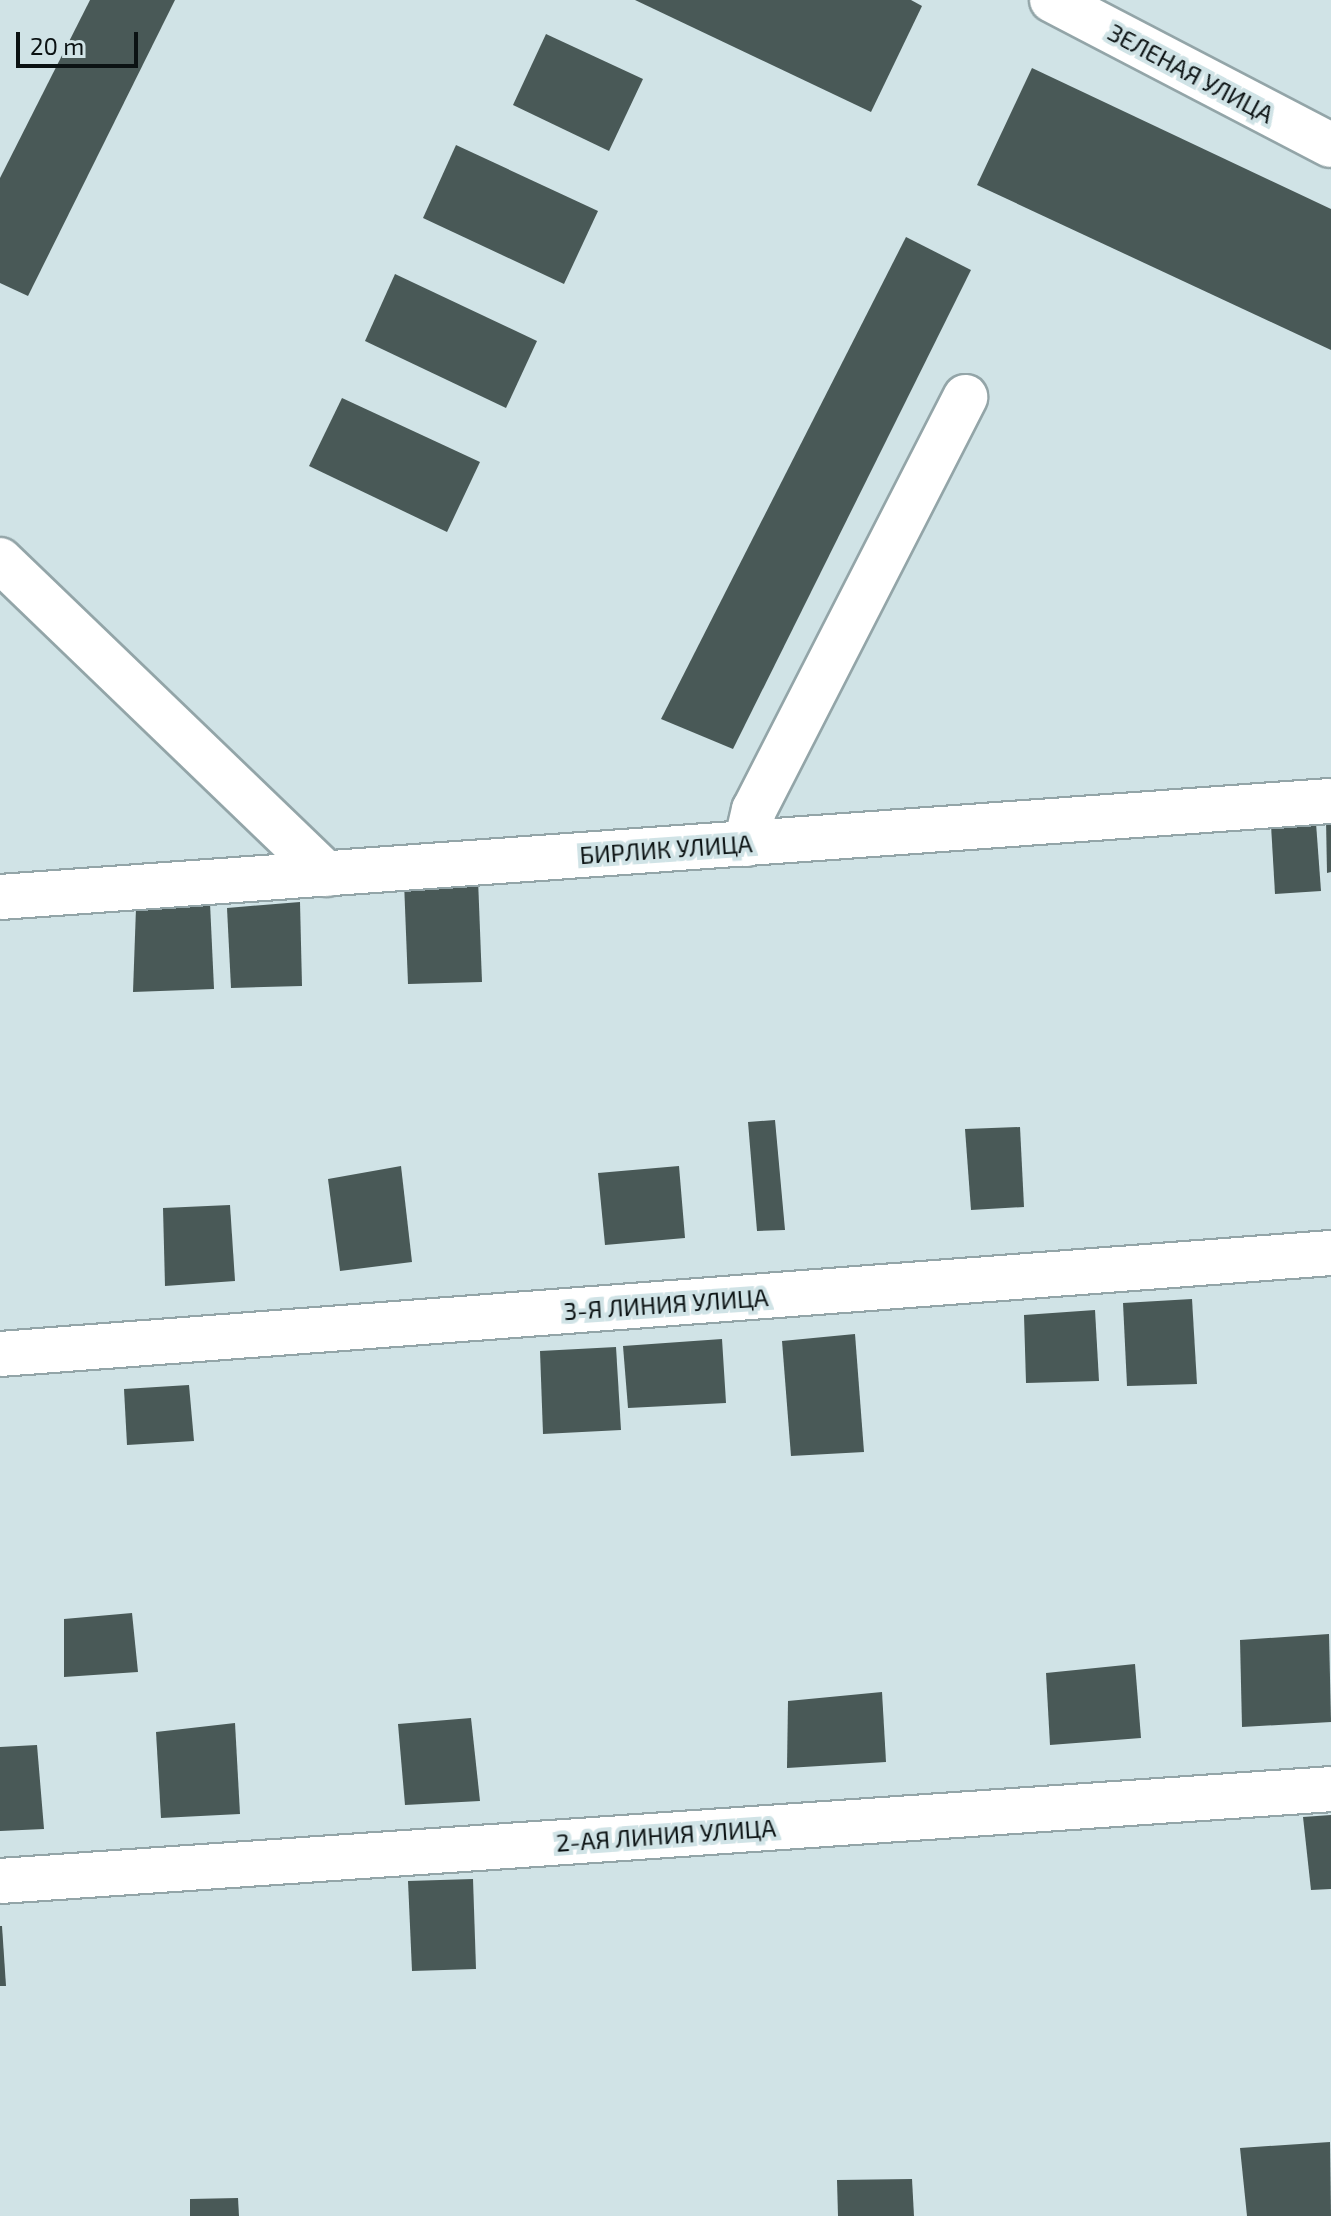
<!DOCTYPE html>
<meta charset="utf-8">
<style>
body{margin:0}
#map{position:relative;width:1331px;height:2216px;overflow:hidden;background:#d0e3e6;font-family:"Exo 2",sans-serif}
div>[style]{position:absolute}
.building>*{inset:0;background:#495957}
.roads{filter:drop-shadow(2px 0 #93a5a8) drop-shadow(-2px 0 #93a5a8) drop-shadow(0 2px #93a5a8) drop-shadow(0 -2px #93a5a8)}
.minor>*{height:44px;margin:-22px;padding:0 22px;transform-origin:22px;border-radius:22px;background:#fff}
span{translate:-50% -50%;white-space:nowrap;text-align:center;line-height:1.15;-webkit-text-stroke:8px #d0e3e6;paint-order:stroke}
.street-label{font-size:24px;color:#0b1213}
.scale{position:absolute;left:16px;top:32px;width:122px;height:36px;box-sizing:border-box;border:4px solid #0b1213;border-top:0;padding-left:10px;font-size:24px;line-height:28px;white-space:nowrap;color:#0b1213;-webkit-text-stroke:6px #d0e3e6;paint-order:stroke}
</style>
<div id="map">
<div class="building">
<div style="clip-path:polygon(90px 0,175px 0,28px 296px,0 283px,0 178px)"></div>
<div style="clip-path:polygon(635px 0,911px 0,922px 6px,871px 112px)"></div>
<div style="clip-path:polygon(546px 34px,643px 79px,609px 151px,513px 105px)"></div>
<div style="clip-path:polygon(1032px 68px,1331px 209px,1331px 350px,977px 185px)"></div>
<div style="clip-path:polygon(456px 145px,598px 211px,564px 284px,423px 218px)"></div>
<div style="clip-path:polygon(906px 237px,971px 270px,733px 749px,661px 719px)"></div>
<div style="clip-path:polygon(395px 274px,537px 341px,506px 408px,365px 341px)"></div>
<div style="clip-path:polygon(342px 398px,480px 462px,447px 532px,309px 466px)"></div>
<div style="clip-path:polygon(1326px 819px,1331px 819px,1331px 872px,1327px 873px)"></div>
<div style="clip-path:polygon(1316px 823px,1321px 891px,1275px 894px,1271px 825px)"></div>
<div style="clip-path:polygon(478px 879px,482px 982px,408px 984px,404px 882px)"></div>
<div style="clip-path:polygon(300px 902px,302px 986px,231px 988px,227px 908px)"></div>
<div style="clip-path:polygon(210px 903px,214px 989px,133px 992px,136px 908px)"></div>
<div style="clip-path:polygon(775px 1120px,785px 1230px,757px 1231px,748px 1122px)"></div>
<div style="clip-path:polygon(1020px 1127px,1024px 1207px,971px 1210px,965px 1129px)"></div>
<div style="clip-path:polygon(401px 1166px,412px 1262px,340px 1271px,328px 1179px)"></div>
<div style="clip-path:polygon(679px 1166px,685px 1238px,605px 1245px,598px 1173px)"></div>
<div style="clip-path:polygon(230px 1205px,235px 1281px,165px 1286px,163px 1208px)"></div>
<div style="clip-path:polygon(1192px 1299px,1197px 1384px,1127px 1386px,1123px 1303px)"></div>
<div style="clip-path:polygon(1095px 1310px,1099px 1381px,1026px 1383px,1024px 1315px)"></div>
<div style="clip-path:polygon(855px 1334px,864px 1452px,791px 1456px,782px 1341px)"></div>
<div style="clip-path:polygon(722px 1339px,726px 1403px,628px 1408px,623px 1346px)"></div>
<div style="clip-path:polygon(616px 1347px,621px 1430px,543px 1434px,540px 1351px)"></div>
<div style="clip-path:polygon(189px 1385px,194px 1441px,127px 1445px,124px 1389px)"></div>
<div style="clip-path:polygon(132px 1613px,138px 1672px,64px 1677px,64px 1619px)"></div>
<div style="clip-path:polygon(1329px 1634px,1331px 1722px,1242px 1727px,1240px 1640px)"></div>
<div style="clip-path:polygon(1135px 1664px,1141px 1738px,1050px 1745px,1046px 1673px)"></div>
<div style="clip-path:polygon(882px 1692px,886px 1762px,787px 1768px,788px 1701px)"></div>
<div style="clip-path:polygon(471px 1718px,480px 1801px,405px 1805px,398px 1724px)"></div>
<div style="clip-path:polygon(235px 1723px,240px 1814px,161px 1818px,156px 1732px)"></div>
<div style="clip-path:polygon(37px 1745px,44px 1829px,0 1831px,0 1747px)"></div>
<div style="clip-path:polygon(1331px 1815px,1331px 1889px,1311px 1890px,1303px 1817px)"></div>
<div style="clip-path:polygon(473px 1879px,476px 1969px,412px 1971px,408px 1881px)"></div>
<div style="clip-path:polygon(0 1926px,2px 1926px,6px 1986px,0 1986px)"></div>
<div style="clip-path:polygon(1330px 2142px,1331px 2216px,1247px 2216px,1240px 2148px)"></div>
<div style="clip-path:polygon(912px 2179px,914px 2216px,838px 2216px,837px 2180px)"></div>
<div style="clip-path:polygon(238px 2198px,239px 2216px,190px 2216px,190px 2199px)"></div>
</div>
<div class="roads">
<div class="minor">
<div style="left:1052px;top:0;width:314px;rotate:27.5deg"></div>
<div style="left:0;top:560px;width:453px;rotate:43.9deg"></div>
<div style="left:746px;top:844px;width:35px;rotate:-77deg"></div>
<div style="left:754px;top:810px;width:464px;rotate:-62.9deg"></div>
<div style="left:0;top:897px;width:1334px;rotate:-4.13deg"></div>
<div style="left:0;top:1354px;width:1335px;rotate:-4.34deg"></div>
<div style="left:0;top:1881px;width:1334px;rotate:-3.95deg"></div>
</div>
</div>
<div class="street-label">
<span style="left:1191px;top:73px;rotate:28deg">ЗЕЛЕНАЯ УЛИЦА</span>
<span style="left:666px;top:849px;rotate:-4deg">БИРЛИК УЛИЦА</span>
<span style="left:666px;top:1304px;rotate:-4deg">3-Я ЛИНИЯ УЛИЦА</span>
<span style="left:666px;top:1835px;rotate:-4deg">2-АЯ ЛИНИЯ УЛИЦА</span>
</div>
<div class="scale">20 m</div>
</div>
